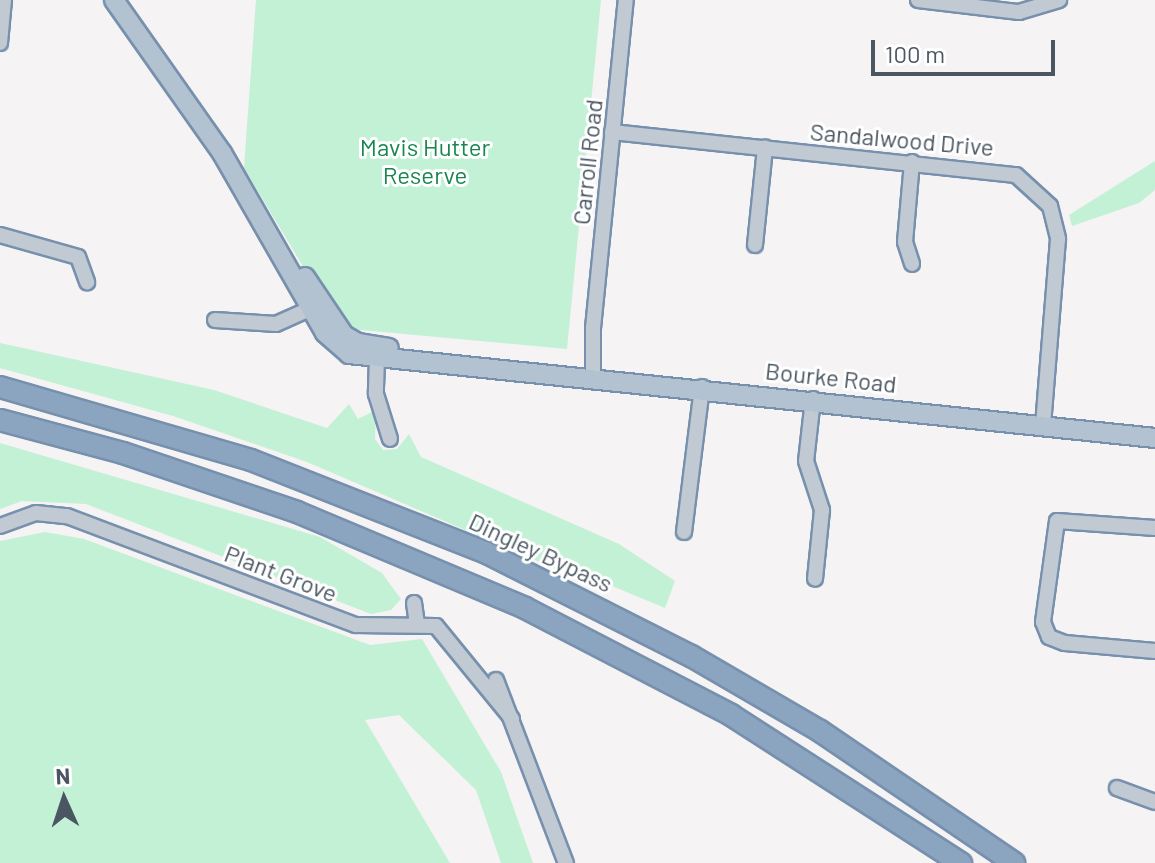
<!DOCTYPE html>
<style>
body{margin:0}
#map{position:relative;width:1155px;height:863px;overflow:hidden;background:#f5f3f3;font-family:Barlow,sans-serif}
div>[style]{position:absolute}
.green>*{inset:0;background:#c3f1d5}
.roads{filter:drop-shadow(2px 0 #7690ad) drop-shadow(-2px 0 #7690ad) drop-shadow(0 2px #7690ad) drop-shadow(0 -2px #7690ad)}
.minor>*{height:14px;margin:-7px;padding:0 7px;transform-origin:7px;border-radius:7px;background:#c1cad2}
.major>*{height:18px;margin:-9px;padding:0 9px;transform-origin:9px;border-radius:9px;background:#b3c2d1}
.highway>*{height:20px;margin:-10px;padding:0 10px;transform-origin:10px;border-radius:10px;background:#8ba5c1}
span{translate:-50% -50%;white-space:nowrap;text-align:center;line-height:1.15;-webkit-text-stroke:6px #fff;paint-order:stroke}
.street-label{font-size:24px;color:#4a5661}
.park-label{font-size:24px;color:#17864f}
.north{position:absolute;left:24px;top:759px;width:80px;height:80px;-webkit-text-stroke:6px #fff;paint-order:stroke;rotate:357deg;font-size:22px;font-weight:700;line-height:32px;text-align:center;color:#4a5661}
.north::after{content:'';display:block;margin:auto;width:28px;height:36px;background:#4a5661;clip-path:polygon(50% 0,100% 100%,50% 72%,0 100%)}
.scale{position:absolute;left:871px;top:40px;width:184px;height:36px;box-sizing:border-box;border:4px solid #4a5661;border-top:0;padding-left:10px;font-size:24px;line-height:28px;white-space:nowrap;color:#4a5661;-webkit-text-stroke:6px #fff;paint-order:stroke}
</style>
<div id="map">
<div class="green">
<div style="clip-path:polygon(256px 0,601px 0,567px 349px,340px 328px,244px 168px)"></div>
<div style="clip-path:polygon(1155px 161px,1155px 190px,1139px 203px,1072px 226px,1069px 215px)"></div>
<div style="clip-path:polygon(0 343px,214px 390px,327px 428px,349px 404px,358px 419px,376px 410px,375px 439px,383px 450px,397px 449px,409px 434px,421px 457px,619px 544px,675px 581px,665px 608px,605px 583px,577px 578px,307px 462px,173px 416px,0 368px)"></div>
<div style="clip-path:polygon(0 443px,320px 537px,382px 573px,401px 599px,391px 610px,371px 614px,86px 504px,22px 501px,0 509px)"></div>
<div style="clip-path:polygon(45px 532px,84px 539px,370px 645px,422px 639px,501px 772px,533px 863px,501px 863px,476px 790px,399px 715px,365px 720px,450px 863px,0 863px,0 541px)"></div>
</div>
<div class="roads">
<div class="minor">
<div style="left:918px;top:0;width:102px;rotate:6.8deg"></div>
<div style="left:1019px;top:12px;width:42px;rotate:-16.7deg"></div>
<div style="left:0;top:43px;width:43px;rotate:-84.7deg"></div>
<div style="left:612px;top:132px;width:406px;rotate:6.1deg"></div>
<div style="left:1016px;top:175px;width:46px;rotate:42.4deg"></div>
<div style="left:1050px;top:206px;width:34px;rotate:76deg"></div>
<div style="left:1058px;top:239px;width:187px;rotate:94.6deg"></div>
<div style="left:912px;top:162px;width:80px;rotate:95deg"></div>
<div style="left:905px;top:242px;width:23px;rotate:72deg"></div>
<div style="left:0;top:235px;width:81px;rotate:15.8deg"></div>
<div style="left:78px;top:257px;width:27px;rotate:70deg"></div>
<div style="left:755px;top:245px;width:98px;rotate:-84.1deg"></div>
<div style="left:215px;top:320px;width:61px;rotate:3.8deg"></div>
<div style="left:276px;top:324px;width:37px;rotate:-24deg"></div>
<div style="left:377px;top:359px;width:35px;rotate:92deg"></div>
<div style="left:376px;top:394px;width:47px;rotate:72.7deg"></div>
<div style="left:593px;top:376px;width:48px;rotate:-90deg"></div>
<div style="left:593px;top:328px;width:330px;rotate:-84.3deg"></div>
<div style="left:813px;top:399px;width:62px;rotate:96.4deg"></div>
<div style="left:806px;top:461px;width:52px;rotate:71.9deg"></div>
<div style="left:822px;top:510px;width:69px;rotate:95.8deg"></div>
<div style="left:0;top:526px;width:38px;rotate:-20deg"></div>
<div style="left:36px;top:513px;width:31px;rotate:6deg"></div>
<div style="left:67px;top:516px;width:309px;rotate:20.7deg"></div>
<div style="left:356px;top:625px;width:80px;rotate:0.7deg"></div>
<div style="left:436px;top:626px;width:120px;rotate:50.7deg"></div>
<div style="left:1155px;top:528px;width:98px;rotate:-175.9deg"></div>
<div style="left:1057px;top:521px;width:102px;rotate:97.9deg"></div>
<div style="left:1043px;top:622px;width:16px;rotate:68deg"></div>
<div style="left:1049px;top:637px;width:17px;rotate:21deg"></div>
<div style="left:1065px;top:643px;width:90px;rotate:5.1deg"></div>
<div style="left:684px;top:532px;width:146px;rotate:-82.9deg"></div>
<div style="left:414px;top:603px;width:21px;rotate:82deg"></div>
<div style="left:496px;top:680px;width:196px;rotate:69.1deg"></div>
<div style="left:1117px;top:788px;width:40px;rotate:20.2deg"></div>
</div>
<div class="major">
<div style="left:114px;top:0;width:187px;rotate:54.8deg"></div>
<div style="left:222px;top:153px;width:207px;rotate:60.2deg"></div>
<div style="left:325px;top:333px;width:32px;rotate:41deg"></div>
<div style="left:349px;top:354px;width:810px;rotate:5.95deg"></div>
<div style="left:305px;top:277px;width:70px;rotate:56.1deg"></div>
<div style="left:344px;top:335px;width:16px;rotate:30deg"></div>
<div style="left:358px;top:343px;width:31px;rotate:9deg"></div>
</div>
<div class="highway">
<div style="left:0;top:387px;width:261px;rotate:16.2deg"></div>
<div style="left:251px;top:460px;width:254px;rotate:21.5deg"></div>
<div style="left:487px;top:553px;width:229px;rotate:26.8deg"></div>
<div style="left:691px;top:656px;width:149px;rotate:30.2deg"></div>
<div style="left:820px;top:731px;width:235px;rotate:34.2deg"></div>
<div style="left:0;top:420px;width:127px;rotate:15deg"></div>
<div style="left:123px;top:453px;width:184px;rotate:18.7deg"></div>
<div style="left:297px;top:512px;width:247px;rotate:22.8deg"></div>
<div style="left:525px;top:608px;width:232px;rotate:27.4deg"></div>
<div style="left:731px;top:715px;width:274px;rotate:32.8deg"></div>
</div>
</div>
<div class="street-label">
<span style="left:902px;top:139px;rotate:5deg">Sandalwood Drive</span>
<span style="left:587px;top:162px;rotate:-84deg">Carroll Road</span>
<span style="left:831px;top:377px;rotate:6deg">Bourke Road</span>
<span style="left:541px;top:552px;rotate:25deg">Dingley Bypass</span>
<span style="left:281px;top:573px;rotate:21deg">Plant Grove</span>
</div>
<div class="park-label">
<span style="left:425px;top:161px">Mavis Hutter<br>Reserve</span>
</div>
<div class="north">N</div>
<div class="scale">100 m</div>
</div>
